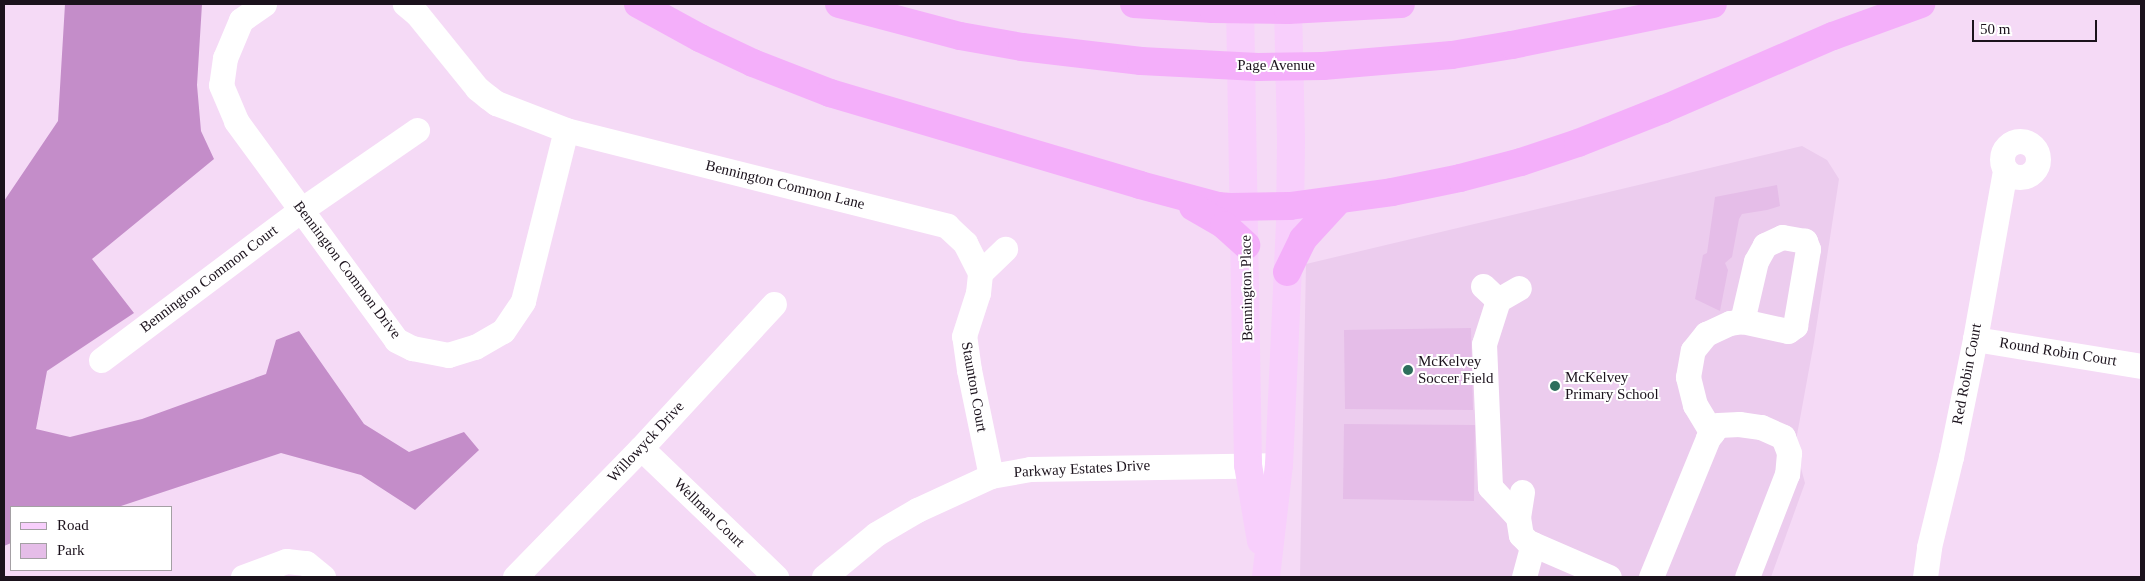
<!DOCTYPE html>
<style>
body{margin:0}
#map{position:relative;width:2145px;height:581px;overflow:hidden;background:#f5daf6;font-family:"Times New Roman",serif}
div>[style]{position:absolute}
.built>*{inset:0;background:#ecccee}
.green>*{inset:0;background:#e5bde8}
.forest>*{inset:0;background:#c48dc9}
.minor>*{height:25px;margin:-12.5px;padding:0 12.5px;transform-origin:12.5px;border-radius:12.5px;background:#fff}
.minor>.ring{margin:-12.5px;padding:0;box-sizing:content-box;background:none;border:25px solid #fff;border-radius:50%}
.major>*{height:28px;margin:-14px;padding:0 14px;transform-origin:14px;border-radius:14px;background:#f8cffc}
.highway>*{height:28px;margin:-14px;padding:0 14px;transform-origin:14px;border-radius:14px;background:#f4affa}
.dots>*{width:14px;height:14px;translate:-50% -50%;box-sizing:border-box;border:2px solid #fff;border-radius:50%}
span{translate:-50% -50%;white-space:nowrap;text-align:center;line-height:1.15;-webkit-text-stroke:4px #fff;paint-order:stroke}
.street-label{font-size:15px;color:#1b121c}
.poi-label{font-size:15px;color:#1b121c}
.left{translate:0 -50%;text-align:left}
.frame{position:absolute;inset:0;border:5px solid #1b121c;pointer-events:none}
.legend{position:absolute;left:10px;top:506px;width:162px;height:65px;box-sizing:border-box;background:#fff;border:1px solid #a4a0a4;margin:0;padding:6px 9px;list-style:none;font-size:15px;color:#1b121c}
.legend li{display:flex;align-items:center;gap:10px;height:25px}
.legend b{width:25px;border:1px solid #a4a0a4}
.scale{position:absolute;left:1972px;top:20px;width:125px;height:22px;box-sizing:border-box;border:2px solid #1b121c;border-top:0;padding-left:6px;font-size:15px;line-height:18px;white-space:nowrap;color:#1b121c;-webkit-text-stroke:4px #fff;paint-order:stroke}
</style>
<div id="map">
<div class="built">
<div style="clip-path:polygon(1802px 146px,1827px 160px,1839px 179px,1814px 342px,1795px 446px,1805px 483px,1771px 577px,1300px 577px,1306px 264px)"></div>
</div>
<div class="green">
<div style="clip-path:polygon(1777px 185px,1780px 206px,1767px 210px,1742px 214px,1739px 219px,1732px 257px,1725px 263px,1728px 270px,1720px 311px,1695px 299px,1703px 255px,1707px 253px,1715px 197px)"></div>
<div style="clip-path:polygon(1471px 328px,1473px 410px,1345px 409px,1344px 330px)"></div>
<div style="clip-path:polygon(1344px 424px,1475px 425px,1474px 501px,1343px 499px)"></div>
</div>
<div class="forest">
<div style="clip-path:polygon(65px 4px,202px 4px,197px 85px,201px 131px,214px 159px,92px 259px,134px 313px,47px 371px,36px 429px,70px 437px,142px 419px,266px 374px,276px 340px,299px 331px,364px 424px,409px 452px,464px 432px,479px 450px,415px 510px,361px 475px,281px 453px,118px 507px,11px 507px,11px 543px,4px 546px,4px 201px,58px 121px)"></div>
</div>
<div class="minor">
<div style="left:264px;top:4px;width:28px;rotate:145deg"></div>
<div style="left:241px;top:20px;width:41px;rotate:112.8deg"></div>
<div style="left:225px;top:58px;width:27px;rotate:98deg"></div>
<div style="left:221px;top:85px;width:39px;rotate:67deg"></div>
<div style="left:236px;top:121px;width:271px;rotate:53.8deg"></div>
<div style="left:396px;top:340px;width:18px;rotate:27deg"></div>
<div style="left:412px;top:348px;width:37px;rotate:11deg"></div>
<div style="left:448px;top:355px;width:28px;rotate:-17deg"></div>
<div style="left:475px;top:347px;width:32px;rotate:-30deg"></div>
<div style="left:503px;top:331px;width:36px;rotate:-56deg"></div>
<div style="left:523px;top:301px;width:176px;rotate:-75.9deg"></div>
<div style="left:566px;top:130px;width:75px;rotate:-158.9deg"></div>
<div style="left:496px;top:103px;width:10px;rotate:-143deg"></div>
<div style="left:488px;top:97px;width:14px;rotate:-141deg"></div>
<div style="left:477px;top:88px;width:95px;rotate:-129deg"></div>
<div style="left:417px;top:14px;width:16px;rotate:-140deg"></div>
<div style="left:566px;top:130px;width:393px;rotate:14.1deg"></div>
<div style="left:947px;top:226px;width:25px;rotate:43deg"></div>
<div style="left:965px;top:243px;width:34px;rotate:63deg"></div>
<div class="ring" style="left:2002px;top:141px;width:11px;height:11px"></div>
<div style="left:1483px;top:286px;width:21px;rotate:43deg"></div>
<div style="left:1975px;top:339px;width:168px;rotate:9.2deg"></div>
<div style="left:101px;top:360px;width:250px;rotate:-36.9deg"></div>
<div style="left:301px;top:210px;width:141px;rotate:-34.6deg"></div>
<div style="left:1712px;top:433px;width:33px;rotate:-121deg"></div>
<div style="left:1695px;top:405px;width:29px;rotate:-104deg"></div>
<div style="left:1688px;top:377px;width:27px;rotate:-80deg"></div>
<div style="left:1693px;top:350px;width:21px;rotate:-51deg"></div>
<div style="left:1706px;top:334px;width:26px;rotate:-25deg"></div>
<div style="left:1730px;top:323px;width:12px;rotate:-9deg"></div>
<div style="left:1742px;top:321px;width:47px;rotate:12.3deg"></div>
<div style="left:1788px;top:331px;width:9px;rotate:-36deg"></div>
<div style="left:1795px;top:326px;width:78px;rotate:-80.4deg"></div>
<div style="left:1808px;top:249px;width:9px;rotate:-111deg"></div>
<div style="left:1805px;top:241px;width:23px;rotate:-170deg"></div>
<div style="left:1782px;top:237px;width:19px;rotate:155deg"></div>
<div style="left:1765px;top:245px;width:18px;rotate:119deg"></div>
<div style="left:1756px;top:261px;width:62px;rotate:103.1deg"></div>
<div style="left:641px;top:448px;width:187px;rotate:43.7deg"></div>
<div style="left:991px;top:476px;width:108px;rotate:-101.7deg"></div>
<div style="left:969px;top:370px;width:34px;rotate:-98deg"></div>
<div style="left:964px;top:336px;width:45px;rotate:-72deg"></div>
<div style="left:978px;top:293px;width:20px;rotate:-84deg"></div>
<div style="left:980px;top:273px;width:35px;rotate:-44deg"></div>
<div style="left:1522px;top:492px;width:25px;rotate:99deg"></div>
<div style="left:1518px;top:517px;width:18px;rotate:81deg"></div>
<div style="left:1521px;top:535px;width:10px;rotate:45deg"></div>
<div style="left:1528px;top:542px;width:88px;rotate:23.4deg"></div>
<div style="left:1518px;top:517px;width:41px;rotate:-133deg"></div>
<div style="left:1490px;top:487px;width:143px;rotate:-92.4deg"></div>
<div style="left:1484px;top:344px;width:46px;rotate:-72.3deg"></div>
<div style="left:1498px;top:300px;width:24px;rotate:-30deg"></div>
<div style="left:243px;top:577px;width:46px;rotate:-20.4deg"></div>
<div style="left:286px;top:561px;width:20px;rotate:6deg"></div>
<div style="left:306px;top:563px;width:22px;rotate:39deg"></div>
<div style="left:515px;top:577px;width:180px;rotate:-45.7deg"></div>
<div style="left:641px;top:448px;width:196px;rotate:-47.3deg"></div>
<div style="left:824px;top:577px;width:67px;rotate:-39.6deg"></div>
<div style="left:876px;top:534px;width:48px;rotate:-30.3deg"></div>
<div style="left:917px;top:510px;width:81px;rotate:-24.7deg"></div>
<div style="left:991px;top:476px;width:40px;rotate:-10deg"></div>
<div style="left:1030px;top:469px;width:249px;rotate:-0.9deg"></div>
<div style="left:1524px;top:577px;width:34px;rotate:-75deg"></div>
<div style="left:1651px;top:577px;width:150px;rotate:-67.7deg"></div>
<div style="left:1708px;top:438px;width:16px;rotate:-52deg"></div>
<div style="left:1718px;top:425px;width:21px;rotate:-3deg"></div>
<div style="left:1739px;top:424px;width:22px;rotate:8deg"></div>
<div style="left:1761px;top:427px;width:24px;rotate:24deg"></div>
<div style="left:1783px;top:437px;width:17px;rotate:69deg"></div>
<div style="left:1789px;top:453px;width:21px;rotate:95deg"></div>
<div style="left:1787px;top:474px;width:110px;rotate:111.2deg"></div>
<div style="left:1925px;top:577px;width:30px;rotate:-82deg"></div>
<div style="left:1929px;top:547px;width:93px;rotate:-76.3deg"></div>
<div style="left:1951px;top:457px;width:120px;rotate:-78.5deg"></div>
<div style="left:1975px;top:339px;width:172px;rotate:-79.9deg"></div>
</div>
<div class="major">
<div style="left:1240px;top:4px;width:461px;rotate:89deg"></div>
<div style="left:1248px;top:465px;width:77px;rotate:80.3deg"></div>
<div style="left:1266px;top:577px;width:113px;rotate:-83.4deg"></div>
<div style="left:1279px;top:465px;width:244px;rotate:-87.4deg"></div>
<div style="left:1290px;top:221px;width:82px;rotate:-89.3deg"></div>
<div style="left:1291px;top:139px;width:135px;rotate:-91.3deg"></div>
</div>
<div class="highway">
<div style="left:638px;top:4px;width:71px;rotate:28.7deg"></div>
<div style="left:700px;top:38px;width:59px;rotate:25.3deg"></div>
<div style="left:753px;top:63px;width:83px;rotate:21.3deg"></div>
<div style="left:830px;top:93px;width:323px;rotate:16.5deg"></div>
<div style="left:1140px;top:185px;width:81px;rotate:15.1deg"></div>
<div style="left:1218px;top:206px;width:12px;rotate:5deg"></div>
<div style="left:1230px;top:207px;width:60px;rotate:-1deg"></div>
<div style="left:1290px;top:206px;width:103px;rotate:-7.8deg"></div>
<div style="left:1392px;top:192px;width:69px;rotate:-11.6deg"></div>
<div style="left:1460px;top:178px;width:63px;rotate:-14.7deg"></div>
<div style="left:1521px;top:162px;width:60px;rotate:-18.4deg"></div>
<div style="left:1578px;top:143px;width:92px;rotate:-21.6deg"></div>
<div style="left:1664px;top:109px;width:184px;rotate:-23.4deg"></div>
<div style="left:1833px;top:36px;width:94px;rotate:-20deg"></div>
<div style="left:839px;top:4px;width:125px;rotate:14.8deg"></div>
<div style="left:960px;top:36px;width:63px;rotate:10.1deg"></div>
<div style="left:1022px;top:47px;width:120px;rotate:6.7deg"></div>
<div style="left:1141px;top:61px;width:117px;rotate:2.9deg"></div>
<div style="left:1258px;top:67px;width:65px;rotate:-0.9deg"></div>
<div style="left:1323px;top:66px;width:129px;rotate:-4.9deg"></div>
<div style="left:1452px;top:55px;width:61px;rotate:-9.5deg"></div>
<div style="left:1512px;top:45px;width:205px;rotate:-11.5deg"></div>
<div style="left:1134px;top:4px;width:79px;rotate:3.6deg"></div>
<div style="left:1213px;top:9px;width:75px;rotate:0.8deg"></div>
<div style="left:1288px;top:10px;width:113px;rotate:-3deg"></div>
<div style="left:1193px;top:207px;width:36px;rotate:30deg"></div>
<div style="left:1224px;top:225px;width:30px;rotate:42deg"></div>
<div style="left:1287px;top:272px;width:37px;rotate:-64deg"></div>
<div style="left:1303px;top:239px;width:52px;rotate:-47.4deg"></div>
</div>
<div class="dots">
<div style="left:1408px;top:370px;background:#2d6e5c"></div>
<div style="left:1555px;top:386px;background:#2d6e5c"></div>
</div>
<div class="street-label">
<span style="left:1276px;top:66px">Page Avenue</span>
<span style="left:785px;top:185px;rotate:14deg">Bennington Common Lane</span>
<span style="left:347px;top:270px;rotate:53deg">Bennington Common Drive</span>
<span style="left:209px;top:279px;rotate:-37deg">Bennington Common Court</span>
<span style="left:1247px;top:288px;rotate:-91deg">Bennington Place</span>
<span style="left:2058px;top:352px;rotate:9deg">Round Robin Court</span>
<span style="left:1967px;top:374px;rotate:-79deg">Red Robin Court</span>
<span style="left:974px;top:387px;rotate:80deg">Staunton Court</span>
<span style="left:646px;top:442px;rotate:-47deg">Willowyck Drive</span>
<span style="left:1082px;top:469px;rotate:-3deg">Parkway Estates Drive</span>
<span style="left:709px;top:513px;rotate:44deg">Wellman Court</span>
</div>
<div class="poi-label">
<span class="left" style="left:1418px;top:370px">McKelvey<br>Soccer Field</span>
<span class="left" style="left:1565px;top:386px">McKelvey<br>Primary School</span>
</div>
<div class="frame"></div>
<ul class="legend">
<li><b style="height:6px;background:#f8cffc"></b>Road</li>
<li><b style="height:14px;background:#e5bde8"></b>Park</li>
</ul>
<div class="scale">50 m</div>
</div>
